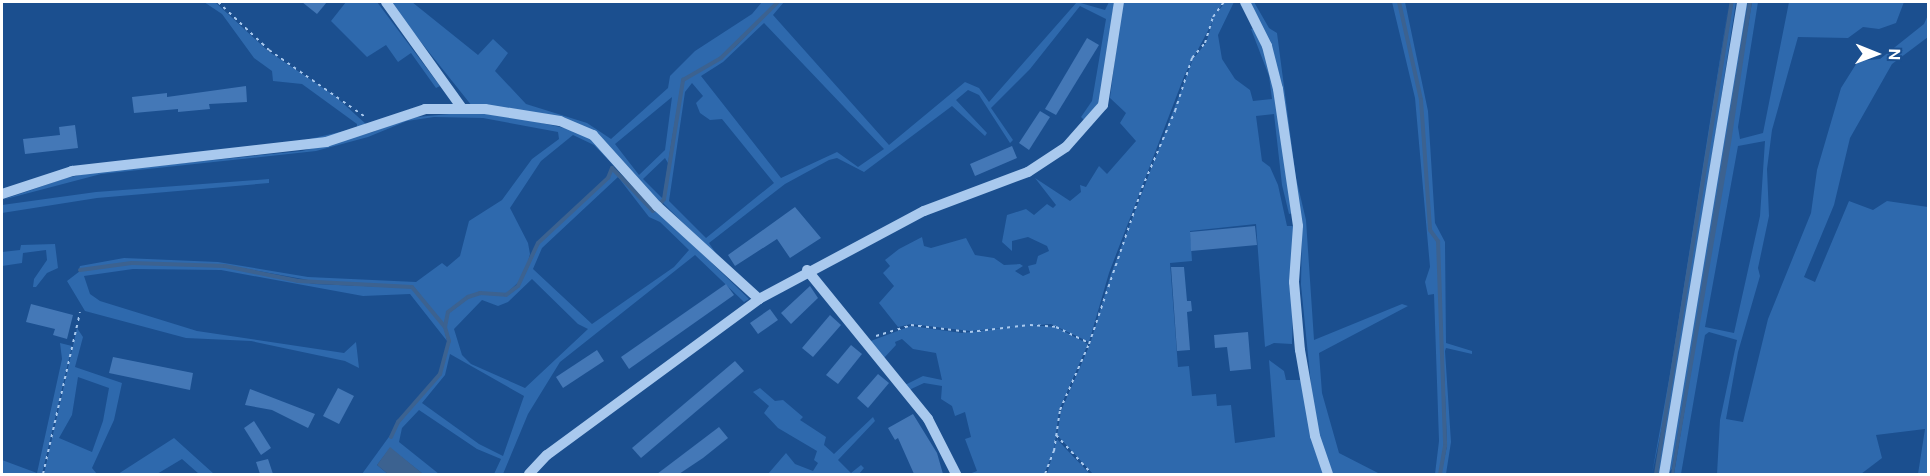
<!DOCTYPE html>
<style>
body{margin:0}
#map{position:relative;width:1930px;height:476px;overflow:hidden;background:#1b4f8f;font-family:"DM Sans",sans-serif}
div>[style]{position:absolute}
.green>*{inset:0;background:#2e69ad}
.water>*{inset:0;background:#3c6290}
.stream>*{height:4px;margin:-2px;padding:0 2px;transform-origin:2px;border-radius:2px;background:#3c6290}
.building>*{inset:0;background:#4478b7}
.path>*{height:2px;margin-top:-1px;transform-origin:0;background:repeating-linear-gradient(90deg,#a9c9ee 0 3px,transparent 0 7.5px)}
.minor>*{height:10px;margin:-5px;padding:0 5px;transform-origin:5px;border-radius:5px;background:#a9c9ee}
span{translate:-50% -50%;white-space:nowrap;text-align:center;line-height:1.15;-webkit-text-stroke:5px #1b4f8f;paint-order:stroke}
.frame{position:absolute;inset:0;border:3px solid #fff;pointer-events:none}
.north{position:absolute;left:1846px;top:24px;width:60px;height:60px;-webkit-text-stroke:4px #1b4f8f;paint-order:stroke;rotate:91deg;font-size:16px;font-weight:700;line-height:24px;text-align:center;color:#fff}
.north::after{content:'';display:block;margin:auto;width:21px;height:27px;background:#fff;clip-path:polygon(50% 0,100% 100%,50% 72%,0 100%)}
</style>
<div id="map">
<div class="green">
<div style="clip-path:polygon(204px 2px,215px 2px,268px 51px,335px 96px,367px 125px,343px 135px,301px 141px,357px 128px,357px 124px,302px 84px,273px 81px,272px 71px,254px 58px,222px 14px)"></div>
<div style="clip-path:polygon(346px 2px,377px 2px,440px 86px,436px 88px,411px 53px,398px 62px,386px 45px,367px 57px,331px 21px)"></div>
<div style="clip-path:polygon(evenodd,389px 2px,412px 2px,478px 55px,493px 39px,508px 53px,495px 71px,526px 104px,587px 123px,611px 139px,668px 88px,670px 76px,695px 51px,752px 14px,762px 2px,776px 2px,721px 57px,682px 79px,668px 163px,665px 158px,643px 179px,663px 199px,659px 203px,592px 131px,472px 106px,389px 2px,672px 97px,665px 150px,639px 175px,615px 144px,672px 97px)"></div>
<div style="clip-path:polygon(evenodd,779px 2px,784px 2px,773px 15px,889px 145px,965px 82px,979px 88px,989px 102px,1077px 2px,1105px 10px,1109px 2px,1114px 2px,1101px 99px,1085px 121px,1081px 117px,1092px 101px,1106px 19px,1080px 6px,1030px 69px,991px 108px,1013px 140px,1010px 143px,979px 95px,968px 90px,956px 100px,987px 133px,985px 136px,952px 106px,864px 172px,837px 158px,829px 160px,785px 184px,709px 243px,721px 261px,662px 202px,680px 89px,684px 81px,735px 47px,779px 2px,764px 23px,884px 149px,858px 167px,837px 152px,781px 178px,701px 76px,723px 62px,764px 23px,779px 2px,692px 83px,703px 96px,696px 103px,700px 113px,710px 120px,722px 119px,774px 183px,706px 238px,669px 201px,685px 92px,692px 83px)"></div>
<div style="clip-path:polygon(1122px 2px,1223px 2px,1185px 74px,1109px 273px,1089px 342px,1051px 324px,970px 331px,911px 324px,898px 327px,879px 303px,894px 286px,883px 273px,890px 266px,885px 260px,899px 249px,922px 237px,924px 246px,931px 248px,966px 238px,975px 255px,994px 258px,1004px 265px,1020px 264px,1023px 266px,1015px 271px,1023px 276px,1030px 273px,1028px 266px,1036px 264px,1038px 256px,1049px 251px,1047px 246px,1028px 237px,1012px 241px,1012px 251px,1002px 242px,1007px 215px,1026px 209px,1034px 215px,1047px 204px,1053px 208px,1056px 205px,1035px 178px,1070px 201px,1081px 192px,1080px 185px,1086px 187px,1099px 166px,1107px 174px,1136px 141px,1120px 123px,1126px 113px,1110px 98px)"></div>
<div style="clip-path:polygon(1225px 2px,1234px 2px,1218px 35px,1222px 59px,1235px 79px,1250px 90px,1253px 101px,1272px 99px,1269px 76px,1251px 29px,1256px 28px,1274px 82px,1293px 213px,1289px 214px,1282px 185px,1274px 114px,1256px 116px,1262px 161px,1270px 167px,1278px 185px,1287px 226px,1295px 226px,1292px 344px,1274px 343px,1265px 347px,1256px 224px,1190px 231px,1192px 261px,1170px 263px,1178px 367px,1189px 366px,1192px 396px,1216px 394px,1217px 406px,1231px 405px,1235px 443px,1275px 437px,1269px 360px,1284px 371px,1286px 380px,1301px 380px,1323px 474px,1093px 474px,1057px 435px,1061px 411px,1090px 344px,1111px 274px,1193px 59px,1206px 43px,1214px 17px)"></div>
<div style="clip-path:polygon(1249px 2px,1254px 2px,1269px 28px,1277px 33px,1296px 178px,1306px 220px,1314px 340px,1402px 304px,1408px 306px,1319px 353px,1322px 393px,1339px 453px,1380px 474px,1333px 474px,1322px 446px,1313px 405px,1301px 285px,1302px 229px,1283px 95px)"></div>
<div style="clip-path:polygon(1392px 2px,1398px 2px,1420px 100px,1429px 230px,1437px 242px,1445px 446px,1439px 474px,1435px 474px,1439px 441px,1434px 294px,1428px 295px,1425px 282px,1430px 267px,1415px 98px)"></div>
<div style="clip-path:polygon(1400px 2px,1405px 2px,1428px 111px,1435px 223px,1445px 242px,1446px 343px,1472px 351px,1472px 354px,1446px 348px,1445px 351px,1451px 442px,1446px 474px,1441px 474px,1447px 446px,1439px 241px,1431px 230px,1422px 100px)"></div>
<div style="clip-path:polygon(1729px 2px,1674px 370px,1652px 474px,1670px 374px)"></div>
<div style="clip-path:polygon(1733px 2px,1736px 2px,1708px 182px,1660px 474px,1657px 474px)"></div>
<div style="clip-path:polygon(1744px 2px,1748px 2px,1727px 138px,1672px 469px,1667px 474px)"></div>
<div style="clip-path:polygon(evenodd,1752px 2px,1758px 2px,1738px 127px,1740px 139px,1763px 133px,1789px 2px,1904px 2px,1896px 23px,1879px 29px,1863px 27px,1848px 38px,1798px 37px,1772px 130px,1767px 169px,1769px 216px,1758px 268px,1760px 276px,1738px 352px,1726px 419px,1743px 422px,1768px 319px,1811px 213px,1817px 170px,1841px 88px,1858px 61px,1880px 59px,1924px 24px,1928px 15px,1928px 37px,1892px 64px,1850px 138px,1834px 205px,1804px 277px,1815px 282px,1849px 201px,1873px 210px,1887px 201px,1928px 207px,1928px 474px,1918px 474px,1925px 429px,1876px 435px,1882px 458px,1861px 474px,1717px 474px,1720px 420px,1737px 340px,1709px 332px,1705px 335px,1681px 474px,1674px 474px,1752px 2px,1765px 141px,1760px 216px,1734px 333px,1705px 327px,1738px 146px,1765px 141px)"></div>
<div style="clip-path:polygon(471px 112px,519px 118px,578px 131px,591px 138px,654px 208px,594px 145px,573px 135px,541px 161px,510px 208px,528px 243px,530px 254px,524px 277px,506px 294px,480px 292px,468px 296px,447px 311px,444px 324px,413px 286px,314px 281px,225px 265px,132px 262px,79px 269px,80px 266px,124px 258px,218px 262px,308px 277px,416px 282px,442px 263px,447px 267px,460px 256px,469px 221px,502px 200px,532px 159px,559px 139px,558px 132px,483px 118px,434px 117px,407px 121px,368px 137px,316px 151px,101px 174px,2px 200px,66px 178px,95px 172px,302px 151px,373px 132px,406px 118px)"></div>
<div style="clip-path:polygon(evenodd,613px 170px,652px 212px,656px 209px,749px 299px,744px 302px,695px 255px,560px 362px,528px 414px,503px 474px,494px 474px,501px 459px,477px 449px,419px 410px,402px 428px,399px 442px,439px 474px,423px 474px,390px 448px,377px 465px,388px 474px,362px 474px,399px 423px,441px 374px,450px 341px,446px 327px,449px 313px,469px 298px,480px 294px,507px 296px,519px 287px,539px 244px,609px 178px,613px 170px,618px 177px,649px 217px,660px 222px,689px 250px,674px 267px,592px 324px,533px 269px,542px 248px,618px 177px,613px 170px,532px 279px,578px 324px,588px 329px,525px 388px,471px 364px,462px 355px,454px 329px,482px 300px,498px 306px,508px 302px,532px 279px,613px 170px,450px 354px,524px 396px,503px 456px,479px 444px,422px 403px,445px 375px,450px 354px)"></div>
<div style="clip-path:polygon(269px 179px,269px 183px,97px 198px,2px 213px,2px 205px,96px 192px)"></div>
<div style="clip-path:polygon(55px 244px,58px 268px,47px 273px,36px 287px,33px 287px,34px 279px,47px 260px,46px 250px,23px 253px,22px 263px,2px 266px,2px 252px,20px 250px,21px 245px)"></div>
<div style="clip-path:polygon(132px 264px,225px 267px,314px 284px,412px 288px,444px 327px,447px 341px,410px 294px,363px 296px,221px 270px,133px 269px,84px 276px,90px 294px,100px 301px,197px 331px,344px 353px,356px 342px,359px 368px,345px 361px,251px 341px,186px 338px,85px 311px,67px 281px,80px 271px)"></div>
<div style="clip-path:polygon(1030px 325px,1056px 327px,1088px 344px,1059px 410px,1054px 451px,1044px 474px,969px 474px,977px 471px,965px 439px,971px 437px,965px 412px,955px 416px,952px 406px,941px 399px,942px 386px,924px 383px,909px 390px,905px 385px,923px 376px,942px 380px,936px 353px,913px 349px,902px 339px,895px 342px,896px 345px,884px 358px,868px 342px,911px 326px,962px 333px)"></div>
<div style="clip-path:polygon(evenodd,77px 328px,83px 337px,75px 367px,122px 383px,114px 420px,92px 468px,97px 474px,44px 474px,77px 328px,78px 377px,109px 388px,103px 421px,92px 452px,59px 438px,72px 415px,78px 377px)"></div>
<div style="clip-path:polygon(60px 343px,72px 346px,42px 474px,2px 474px,2px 460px,37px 473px,62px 359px)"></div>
<div style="clip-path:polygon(760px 388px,775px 401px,783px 400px,803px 417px,800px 420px,826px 437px,824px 445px,834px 454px,873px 417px,875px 421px,838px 460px,851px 473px,861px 465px,864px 468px,859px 474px,768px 474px,786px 453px,795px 464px,813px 471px,818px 463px,814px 460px,817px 451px,778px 428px,764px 413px,769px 406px,753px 392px)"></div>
<div style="clip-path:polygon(174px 438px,214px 474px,199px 474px,182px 459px,157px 474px,118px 474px)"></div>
<div style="clip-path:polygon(1057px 439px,1067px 450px,1090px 474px,1047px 474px)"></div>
</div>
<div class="water">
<div style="clip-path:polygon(1748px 2px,1752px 2px,1731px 143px,1674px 474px,1671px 474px)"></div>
<div style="clip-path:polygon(390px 447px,423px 474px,388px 474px,377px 465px)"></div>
</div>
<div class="stream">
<div style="left:1399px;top:2px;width:100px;rotate:77.3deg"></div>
<div style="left:1421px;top:100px;width:130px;rotate:86deg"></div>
<div style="left:1430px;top:230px;width:14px;rotate:54deg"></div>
<div style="left:1438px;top:241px;width:205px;rotate:88deg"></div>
<div style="left:1445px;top:446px;width:28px;rotate:100deg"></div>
<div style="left:80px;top:270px;width:52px;rotate:-7.7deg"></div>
<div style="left:132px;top:263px;width:93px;rotate:1.8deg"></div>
<div style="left:225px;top:266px;width:75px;rotate:11.6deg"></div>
<div style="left:298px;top:281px;width:114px;rotate:3deg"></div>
<div style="left:412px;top:287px;width:50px;rotate:50.6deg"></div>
<div style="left:391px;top:437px;width:17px;rotate:-65deg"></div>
<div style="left:398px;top:422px;width:64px;rotate:-48.8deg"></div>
<div style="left:440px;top:374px;width:34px;rotate:-75deg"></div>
<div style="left:449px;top:341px;width:15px;rotate:-106deg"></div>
<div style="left:445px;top:327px;width:15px;rotate:-79deg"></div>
<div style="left:448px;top:312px;width:25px;rotate:-37deg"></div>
<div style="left:468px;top:297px;width:13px;rotate:-18deg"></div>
<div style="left:480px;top:293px;width:26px;rotate:4deg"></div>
<div style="left:506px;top:295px;width:15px;rotate:-37deg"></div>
<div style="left:518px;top:286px;width:47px;rotate:-65.1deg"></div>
<div style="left:538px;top:243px;width:96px;rotate:-42.9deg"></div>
<div style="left:608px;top:178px;width:11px;rotate:-68deg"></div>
<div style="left:612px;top:168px;width:59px;rotate:46.4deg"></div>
<div style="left:653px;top:211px;width:16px;rotate:-47deg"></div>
<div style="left:664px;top:199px;width:121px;rotate:-80.9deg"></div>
<div style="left:683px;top:80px;width:44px;rotate:-30.1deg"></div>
<div style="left:721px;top:58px;width:80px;rotate:-44.5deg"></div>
<div style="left:1656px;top:474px;width:478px;rotate:-80.9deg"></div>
</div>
<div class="building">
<div style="clip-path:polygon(302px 2px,327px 2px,317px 14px)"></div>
<div style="clip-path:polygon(1087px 38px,1099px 45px,1056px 115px,1045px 109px)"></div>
<div style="clip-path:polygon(246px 86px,247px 102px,209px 104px,210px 109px,178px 112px,178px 109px,134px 113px,132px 97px,167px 93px,167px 97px)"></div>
<div style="clip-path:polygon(1040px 111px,1050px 117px,1029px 150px,1019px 143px)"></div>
<div style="clip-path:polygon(75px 125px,78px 148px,25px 154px,23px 139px,60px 135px,59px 127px)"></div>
<div style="clip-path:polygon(1012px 146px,1017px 158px,975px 176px,970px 164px)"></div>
<div style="clip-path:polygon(795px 207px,821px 238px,790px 258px,777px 239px,735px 266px,728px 255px)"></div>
<div style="clip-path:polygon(1255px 226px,1257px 245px,1191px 251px,1190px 232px)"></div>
<div style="clip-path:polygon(1171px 267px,1184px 267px,1187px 301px,1191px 301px,1192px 311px,1187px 312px,1190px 350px,1177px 351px)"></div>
<div style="clip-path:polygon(726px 284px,734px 295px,629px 369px,621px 357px)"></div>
<div style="clip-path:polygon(810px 286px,818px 298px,791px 324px,781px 313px)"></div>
<div style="clip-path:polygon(31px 304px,73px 315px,67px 339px,53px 335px,55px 329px,26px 322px)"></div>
<div style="clip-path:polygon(770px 309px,778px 320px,758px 334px,750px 323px)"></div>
<div style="clip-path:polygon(830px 315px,841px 325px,813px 357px,802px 348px)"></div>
<div style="clip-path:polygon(1248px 332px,1251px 369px,1230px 371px,1227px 347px,1215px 348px,1214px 335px)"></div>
<div style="clip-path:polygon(851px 345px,862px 354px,838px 384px,826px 375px)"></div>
<div style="clip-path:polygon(597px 350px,604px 361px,563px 388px,556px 377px)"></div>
<div style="clip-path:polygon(113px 357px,193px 373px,190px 390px,109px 373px)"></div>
<div style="clip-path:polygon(735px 361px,744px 371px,641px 458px,632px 448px)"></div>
<div style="clip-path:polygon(878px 374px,889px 383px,868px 408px,857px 398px)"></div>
<div style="clip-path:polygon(338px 388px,354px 396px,339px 424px,323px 416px)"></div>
<div style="clip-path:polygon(250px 389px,315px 414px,308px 428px,272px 410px,245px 405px)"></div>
<div style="clip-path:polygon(913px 414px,937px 453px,943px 474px,914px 474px,898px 438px,895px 440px,888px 428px)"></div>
<div style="clip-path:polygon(254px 421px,271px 448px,261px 455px,244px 428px)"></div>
<div style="clip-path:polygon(719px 427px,728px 438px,703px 458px,679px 474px,657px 474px)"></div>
<div style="clip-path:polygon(268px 459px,273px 474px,260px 474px,256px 462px)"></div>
</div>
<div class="path">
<div style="left:218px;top:2px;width:70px;rotate:43.3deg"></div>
<div style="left:269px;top:50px;width:116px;rotate:34.8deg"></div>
<div style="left:876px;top:336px;width:37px;rotate:-17deg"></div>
<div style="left:911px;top:325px;width:59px;rotate:6.8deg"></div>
<div style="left:970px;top:332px;width:60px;rotate:-6.7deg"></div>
<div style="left:1030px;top:325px;width:26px;rotate:4deg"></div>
<div style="left:1056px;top:327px;width:37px;rotate:26deg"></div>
<div style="left:1056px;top:435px;width:53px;rotate:47.3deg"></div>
<div style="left:43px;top:474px;width:166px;rotate:-77.1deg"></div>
<div style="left:1045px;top:474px;width:25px;rotate:-69deg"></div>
<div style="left:1054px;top:451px;width:41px;rotate:-81.7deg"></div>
<div style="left:1060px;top:410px;width:72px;rotate:-66.3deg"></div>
<div style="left:1089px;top:344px;width:165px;rotate:-71.2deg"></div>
<div style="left:1142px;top:188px;width:84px;rotate:-66.8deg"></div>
<div style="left:1175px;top:111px;width:56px;rotate:-72.2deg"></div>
<div style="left:1192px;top:58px;width:20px;rotate:-49deg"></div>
<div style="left:1205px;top:43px;width:27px;rotate:-73deg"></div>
<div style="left:1213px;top:17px;width:19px;rotate:-54deg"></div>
</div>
<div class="minor">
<div style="left:386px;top:2px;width:130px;rotate:54.4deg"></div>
<div style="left:1245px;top:2px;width:49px;rotate:63.4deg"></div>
<div style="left:1267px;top:46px;width:44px;rotate:75.7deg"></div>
<div style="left:1278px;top:89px;width:138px;rotate:81.7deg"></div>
<div style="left:1298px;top:226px;width:56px;rotate:94.1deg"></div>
<div style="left:1294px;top:282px;width:68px;rotate:85deg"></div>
<div style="left:1300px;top:350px;width:87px;rotate:80.1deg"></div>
<div style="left:1315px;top:436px;width:40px;rotate:71.1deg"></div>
<div style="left:2px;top:194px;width:74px;rotate:-18.2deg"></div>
<div style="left:72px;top:171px;width:256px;rotate:-6.5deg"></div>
<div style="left:326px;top:142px;width:104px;rotate:-18.4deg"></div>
<div style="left:425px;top:109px;width:60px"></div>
<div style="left:485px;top:109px;width:76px;rotate:9.1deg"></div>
<div style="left:560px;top:121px;width:36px;rotate:23deg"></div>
<div style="left:593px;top:135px;width:96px;rotate:48deg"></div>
<div style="left:657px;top:206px;width:138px;rotate:42.4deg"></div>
<div style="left:807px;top:270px;width:192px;rotate:50.9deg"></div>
<div style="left:928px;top:419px;width:62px;rotate:63deg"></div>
<div style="left:529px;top:474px;width:26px;rotate:-47deg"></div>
<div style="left:547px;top:455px;width:263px;rotate:-36.3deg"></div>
<div style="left:759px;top:299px;width:187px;rotate:-28.1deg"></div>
<div style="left:924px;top:211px;width:111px;rotate:-20.6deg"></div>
<div style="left:1028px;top:172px;width:45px;rotate:-33.3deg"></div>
<div style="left:1066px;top:147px;width:56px;rotate:-48.6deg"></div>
<div style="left:1103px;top:105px;width:104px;rotate:-81.2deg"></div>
<div style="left:1664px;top:474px;width:478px;rotate:-80.6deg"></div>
</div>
<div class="frame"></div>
<div class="north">N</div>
</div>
